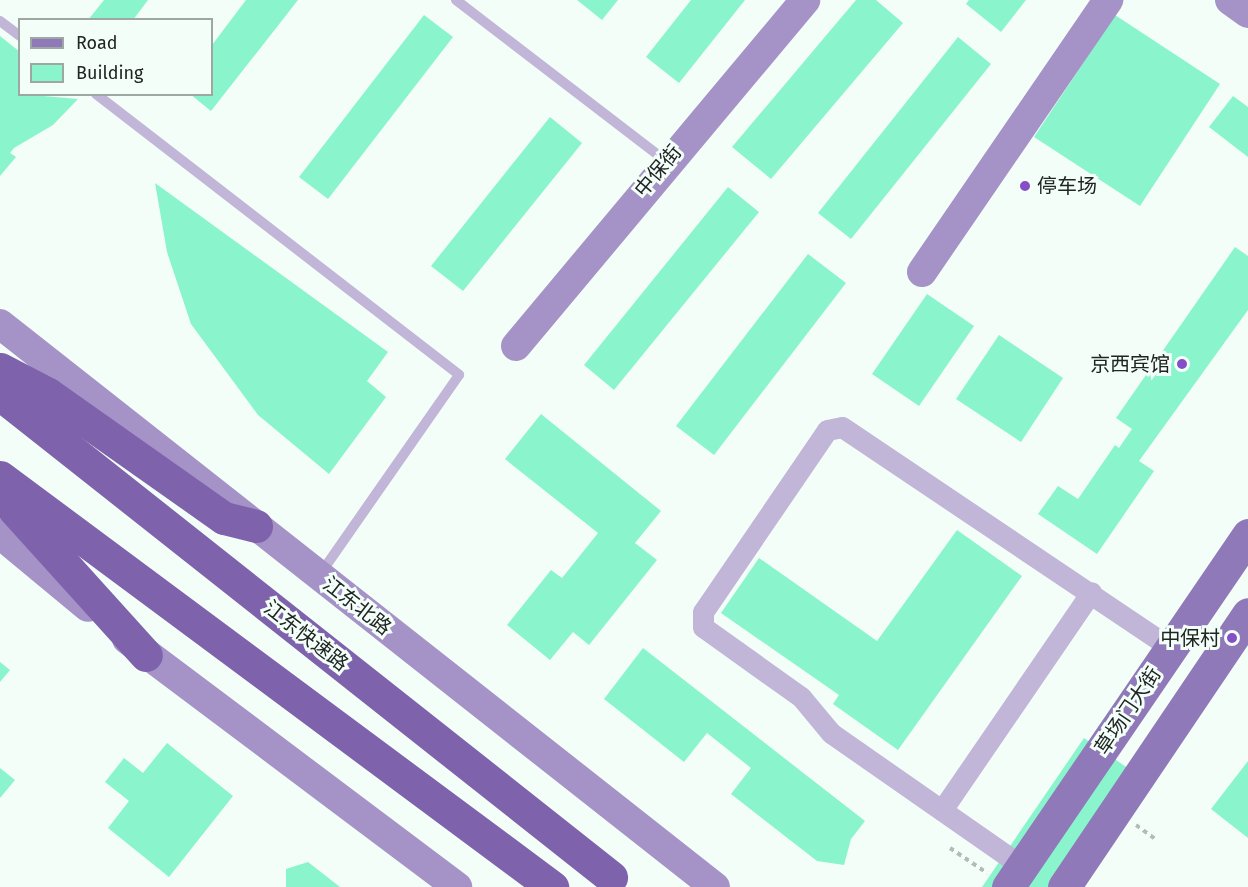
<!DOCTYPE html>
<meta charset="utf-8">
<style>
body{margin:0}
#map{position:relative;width:1248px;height:887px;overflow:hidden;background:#f3fef9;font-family:"Fira Sans","Noto Sans SC",sans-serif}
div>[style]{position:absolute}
.building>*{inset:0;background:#8af4cd}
.path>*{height:4px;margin-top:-2px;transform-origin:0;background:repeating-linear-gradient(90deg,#b2bbb7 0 4.5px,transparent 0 9px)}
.lane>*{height:10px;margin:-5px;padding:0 5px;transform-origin:5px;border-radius:5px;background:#c1b5d8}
.street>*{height:21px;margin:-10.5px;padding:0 10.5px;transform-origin:10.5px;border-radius:10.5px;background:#c1b5d8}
.secondary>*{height:30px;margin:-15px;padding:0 15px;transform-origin:15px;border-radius:15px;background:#a592c6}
.primary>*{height:33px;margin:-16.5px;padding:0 16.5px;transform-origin:16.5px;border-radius:16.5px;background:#9079b8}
.highway>*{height:33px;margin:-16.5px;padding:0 16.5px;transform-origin:16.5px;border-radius:16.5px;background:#7f62ac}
.dots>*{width:16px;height:16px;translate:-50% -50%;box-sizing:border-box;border:3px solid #f3fef9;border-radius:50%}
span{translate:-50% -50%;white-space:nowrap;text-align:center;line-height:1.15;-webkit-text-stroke:6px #f3fef9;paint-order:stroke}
.street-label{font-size:20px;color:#202523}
.poi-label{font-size:20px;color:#202523}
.left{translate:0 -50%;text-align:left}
.right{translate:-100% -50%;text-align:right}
.legend{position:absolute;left:18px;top:18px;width:195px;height:78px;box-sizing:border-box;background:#f3fef9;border:2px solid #9fa7a3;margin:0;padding:8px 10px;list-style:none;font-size:18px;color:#202523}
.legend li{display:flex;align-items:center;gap:12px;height:30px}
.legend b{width:30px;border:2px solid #9fa7a3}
</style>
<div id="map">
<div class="building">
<div style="clip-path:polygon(104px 0,148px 0,133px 20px,88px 20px)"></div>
<div style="clip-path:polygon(246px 0,298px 0,211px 111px,190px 94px,212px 94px,212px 45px)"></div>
<div style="clip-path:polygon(577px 0,618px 0,602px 20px)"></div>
<div style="clip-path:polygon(691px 0,745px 0,679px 83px,646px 57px)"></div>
<div style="clip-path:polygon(856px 0,876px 0,903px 23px,771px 179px,732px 147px)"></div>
<div style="clip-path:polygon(969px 0,1026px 0,1001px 32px,966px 4px)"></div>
<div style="clip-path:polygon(424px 15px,453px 37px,328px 199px,299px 177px)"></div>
<div style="clip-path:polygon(1115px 15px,1220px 84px,1140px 206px,1034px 137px)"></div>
<div style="clip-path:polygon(0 36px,20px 52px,20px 94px,78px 99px,53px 125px,14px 148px,10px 153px,16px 157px,0 176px)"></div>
<div style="clip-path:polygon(958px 37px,991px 64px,851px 239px,818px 213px)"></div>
<div style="clip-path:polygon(1233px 96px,1248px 107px,1248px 157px,1209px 127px)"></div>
<div style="clip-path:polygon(550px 117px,582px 143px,463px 291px,431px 266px)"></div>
<div style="clip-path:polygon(155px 183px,388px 352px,367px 381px,386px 397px,329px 474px,258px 415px,191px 324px,167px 252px)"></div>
<div style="clip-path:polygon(728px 187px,759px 212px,614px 390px,584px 365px)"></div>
<div style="clip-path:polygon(1235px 247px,1248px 256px,1248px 310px,1139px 461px,1154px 471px,1097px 554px,1038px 514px,1058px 486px,1078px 499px,1115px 445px,1119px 448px,1132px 429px,1116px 418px)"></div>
<div style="clip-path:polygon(808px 254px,846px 283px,714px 455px,676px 426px)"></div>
<div style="clip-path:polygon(927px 294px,974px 326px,919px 406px,872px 374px)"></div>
<div style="clip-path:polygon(999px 335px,1063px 378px,1021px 442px,956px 399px)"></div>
<div style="clip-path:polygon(541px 414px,661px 511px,635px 543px,657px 560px,589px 645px,573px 632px,550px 660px,507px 625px,551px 570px,562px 578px,598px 533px,505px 459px)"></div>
<div style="clip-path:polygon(957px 530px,1022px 576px,898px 750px,833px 704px,839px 695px,721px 613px,759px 558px,877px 641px)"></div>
<div style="clip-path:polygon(643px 648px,865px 821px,851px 839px,844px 865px,817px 861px,731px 794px,751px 768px,707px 733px,684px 762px,604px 699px)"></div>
<div style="clip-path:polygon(0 662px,10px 670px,0 682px)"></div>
<div style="clip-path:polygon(1084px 738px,1151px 784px,1080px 887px,982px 887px)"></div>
<div style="clip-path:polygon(167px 743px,233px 796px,169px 877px,108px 828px,129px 801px,105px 782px,124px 758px,143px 773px)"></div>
<div style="clip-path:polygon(1248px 761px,1248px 838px,1211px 809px)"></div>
<div style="clip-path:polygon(0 768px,15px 780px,0 798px)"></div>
<div style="clip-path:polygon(308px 862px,340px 887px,286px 887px,286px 869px)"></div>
</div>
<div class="path">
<div style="left:1136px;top:825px;width:24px;rotate:36deg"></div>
<div style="left:950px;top:848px;width:45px;rotate:34deg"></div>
</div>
<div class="lane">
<div style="left:456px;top:0;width:265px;rotate:37.5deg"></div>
<div style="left:0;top:21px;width:25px;rotate:37deg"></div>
<div style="left:96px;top:94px;width:459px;rotate:37.7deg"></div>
<div style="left:459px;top:375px;width:243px;rotate:124.9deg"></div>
</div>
<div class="street">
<div style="left:942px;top:810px;width:264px;rotate:-55.6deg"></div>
<div style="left:1023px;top:867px;width:234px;rotate:-145.1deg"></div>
<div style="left:831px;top:733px;width:47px;rotate:-129.8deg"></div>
<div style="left:801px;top:697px;width:120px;rotate:-144.5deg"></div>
<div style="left:703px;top:627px;width:15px;rotate:-90deg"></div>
<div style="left:703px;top:612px;width:220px;rotate:-55.7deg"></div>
<div style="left:827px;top:430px;width:15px;rotate:-11deg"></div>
<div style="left:842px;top:427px;width:396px;rotate:33.9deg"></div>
</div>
<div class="secondary">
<div style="left:1230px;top:0;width:22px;rotate:36deg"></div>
<div style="left:922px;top:272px;width:330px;rotate:-55.6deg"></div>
<div style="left:0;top:324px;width:910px;rotate:38.22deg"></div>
<div style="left:516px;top:346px;width:451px;rotate:-50.1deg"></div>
<div style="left:0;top:534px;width:114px;rotate:39.7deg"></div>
<div style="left:127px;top:639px;width:413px;rotate:36.9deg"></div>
</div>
<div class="primary">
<div style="left:1008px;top:887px;width:426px;rotate:-55.7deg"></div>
<div style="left:1064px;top:887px;width:329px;rotate:-56deg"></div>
</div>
<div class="highway">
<div style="left:0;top:369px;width:54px;rotate:27.5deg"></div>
<div style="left:48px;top:394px;width:215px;rotate:35.2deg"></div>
<div style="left:224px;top:518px;width:33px;rotate:14deg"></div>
<div style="left:0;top:394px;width:779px;rotate:38.33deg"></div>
<div style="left:0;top:477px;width:688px;rotate:36.6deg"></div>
<div style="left:3px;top:497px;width:213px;rotate:47.9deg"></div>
</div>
<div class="dots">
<div style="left:1025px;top:186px;background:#844fc7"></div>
<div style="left:1182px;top:364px;background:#844fc7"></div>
<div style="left:1232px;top:638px;background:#844fc7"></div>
</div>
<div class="street-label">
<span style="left:658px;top:171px;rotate:-50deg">中保街</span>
<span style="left:357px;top:606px;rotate:38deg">江东北路</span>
<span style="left:306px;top:636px;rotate:38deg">江东快速路</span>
<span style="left:1128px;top:711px;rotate:-56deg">草场门大街</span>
</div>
<div class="poi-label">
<span class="left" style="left:1037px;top:186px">停车场</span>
<span class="right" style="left:1170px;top:364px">京西宾馆</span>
<span class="right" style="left:1220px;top:638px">中保村</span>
</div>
<ul class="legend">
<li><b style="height:8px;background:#9079b8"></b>Road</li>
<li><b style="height:16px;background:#8af4cd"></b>Building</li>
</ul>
</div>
